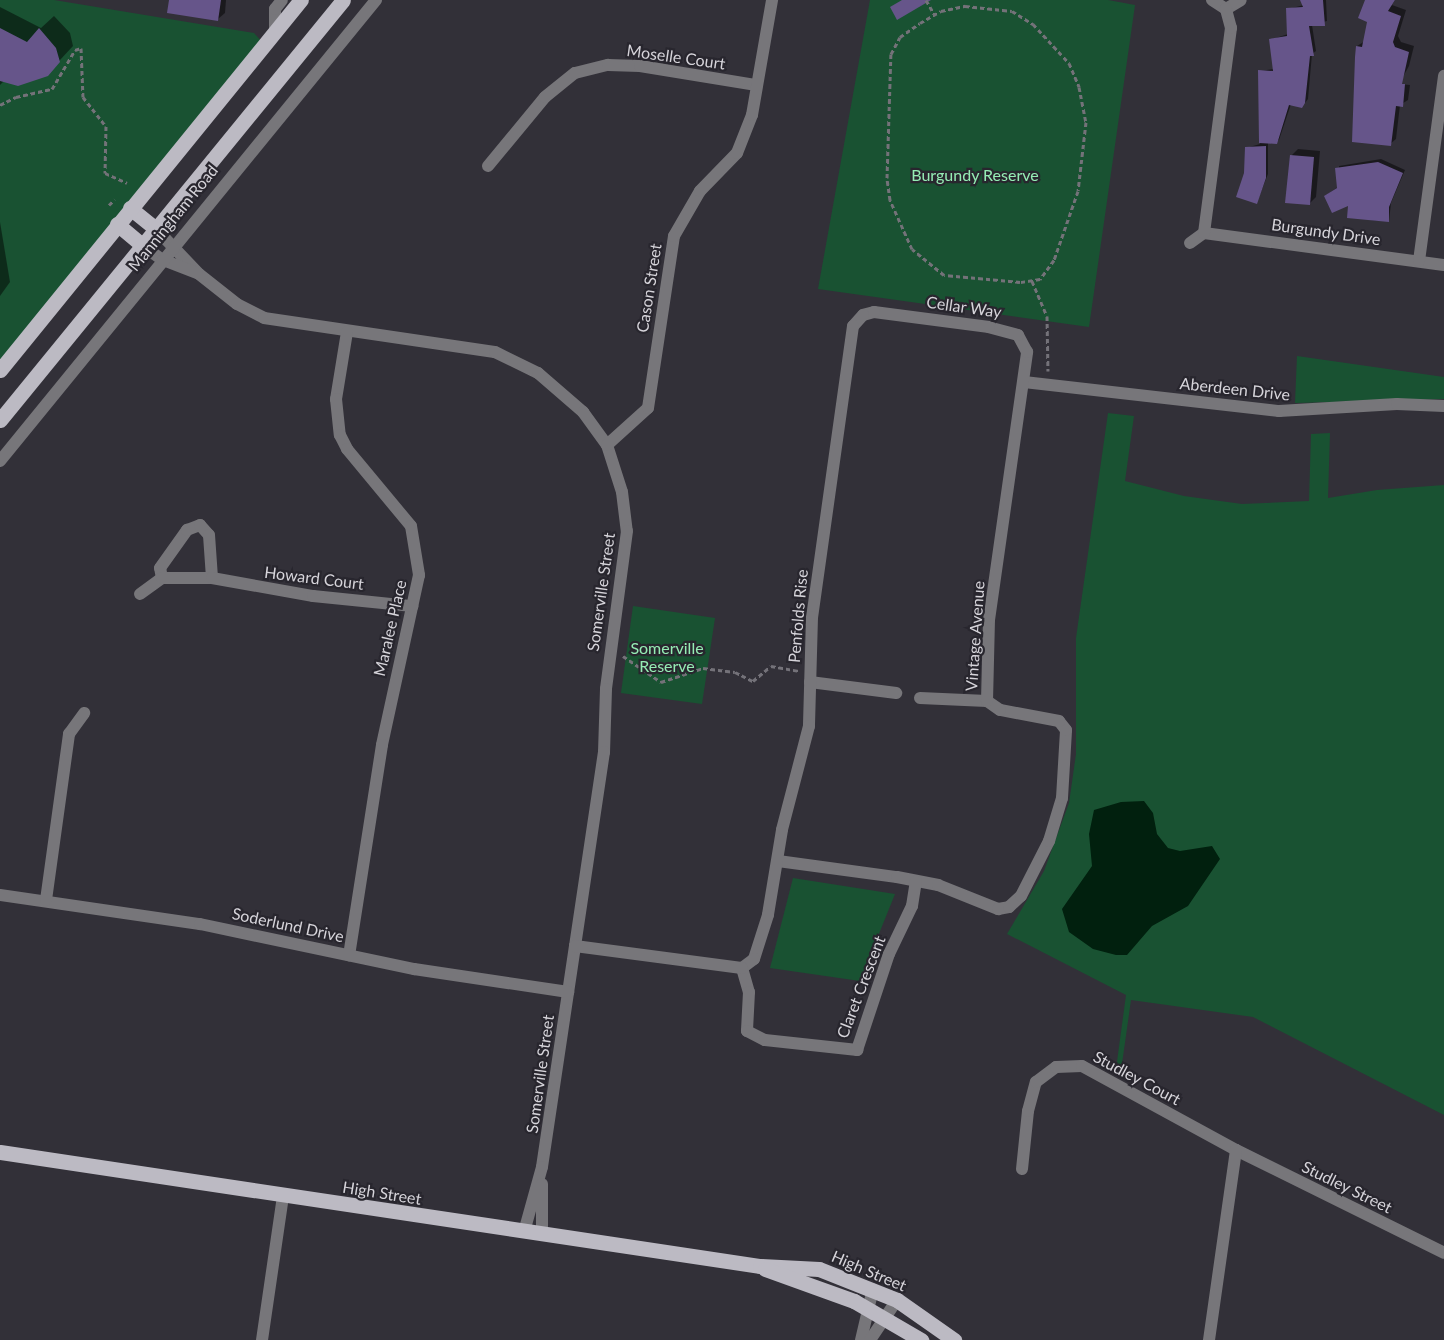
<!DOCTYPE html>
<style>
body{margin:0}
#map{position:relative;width:1444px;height:1340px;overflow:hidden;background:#323038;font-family:Lato,sans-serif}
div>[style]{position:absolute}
.green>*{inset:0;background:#195232}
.water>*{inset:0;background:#01200e}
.shadow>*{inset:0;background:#0007}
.building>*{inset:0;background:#66558a}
.path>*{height:3px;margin-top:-1.5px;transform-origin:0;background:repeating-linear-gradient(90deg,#747279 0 4.5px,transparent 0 7.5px)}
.street>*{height:12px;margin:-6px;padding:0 6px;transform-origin:6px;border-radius:6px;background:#77767a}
.primary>*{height:15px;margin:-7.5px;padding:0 7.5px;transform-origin:7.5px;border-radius:7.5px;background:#bcbac3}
span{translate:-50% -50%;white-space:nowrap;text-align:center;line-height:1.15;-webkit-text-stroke:4.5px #28262e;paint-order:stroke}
.street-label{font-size:16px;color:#d6d4da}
.park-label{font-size:16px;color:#95ecb4}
</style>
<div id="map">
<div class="green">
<div style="clip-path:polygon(0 0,54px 0,254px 33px,265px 45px,0 371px)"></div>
<div style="clip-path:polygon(870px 0,1108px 0,1135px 5px,1089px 327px,818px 289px)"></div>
<div style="clip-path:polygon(1297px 356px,1444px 377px,1444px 399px,1295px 403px)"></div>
<div style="clip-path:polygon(1108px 413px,1134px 416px,1125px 481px,1184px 496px,1242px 504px,1309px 501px,1311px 434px,1330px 433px,1328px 498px,1377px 490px,1444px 485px,1444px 1115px,1253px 1017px,1131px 1000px,1121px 1071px,1116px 1069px,1126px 995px,1007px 934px,1044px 871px,1069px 803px,1076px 754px,1076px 638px)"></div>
<div style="clip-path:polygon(633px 606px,715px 618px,702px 704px,621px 693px)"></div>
<div style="clip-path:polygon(793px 878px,895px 894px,860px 981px,770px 968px)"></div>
</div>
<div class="water">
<div style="clip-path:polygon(1144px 801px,1153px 813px,1157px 834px,1168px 848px,1180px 851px,1212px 846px,1220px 859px,1188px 906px,1152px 926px,1127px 955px,1116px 955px,1093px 949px,1069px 932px,1062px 909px,1092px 866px,1089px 834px,1094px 810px,1121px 802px)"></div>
</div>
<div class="shadow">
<div style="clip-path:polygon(171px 0,226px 0,225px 13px,218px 19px)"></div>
<div style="clip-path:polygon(1302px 0,1326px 0,1327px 21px,1312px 25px,1316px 51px,1312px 54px,1308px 99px,1305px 103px,1291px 104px,1279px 140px,1268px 142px,1268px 174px,1257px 202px,1245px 173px,1246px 148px,1260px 144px,1260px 71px,1274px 69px,1270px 40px,1288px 34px,1288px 9px,1304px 5px)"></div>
<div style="clip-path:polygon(1367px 0,1395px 0,1392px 5px,1406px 10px,1398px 36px,1401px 42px,1414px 46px,1409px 66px,1399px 84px,1410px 85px,1408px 100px,1400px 105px,1396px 139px,1390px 144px,1357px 46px,1365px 41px,1369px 21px)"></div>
<div style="clip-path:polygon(0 7px,41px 28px,54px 16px,70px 33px,73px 46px,47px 74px,4px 81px,0 85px)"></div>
<div style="clip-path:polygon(1298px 149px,1320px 151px,1316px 197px,1309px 204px,1292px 155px)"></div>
<div style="clip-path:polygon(1381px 159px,1405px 170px,1391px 203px,1389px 221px,1370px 220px,1370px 215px,1349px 204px,1325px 196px,1338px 187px,1339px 166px)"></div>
<div style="clip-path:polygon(0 222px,10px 282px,0 296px)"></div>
</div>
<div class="building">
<div style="clip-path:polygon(169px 0,221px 0,218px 21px,167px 13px)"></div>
<div style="clip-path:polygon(902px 0,931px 0,897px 20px,890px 7px)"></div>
<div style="clip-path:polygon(1300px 0,1323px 0,1325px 26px,1309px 26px,1314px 56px,1310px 56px,1305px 103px,1302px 108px,1289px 105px,1277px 144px,1259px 143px,1258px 70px,1273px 71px,1269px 39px,1287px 36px,1286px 8px,1303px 7px)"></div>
<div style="clip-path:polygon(1365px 0,1395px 0,1388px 11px,1401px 16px,1393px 42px,1395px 47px,1409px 52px,1402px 84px,1405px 84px,1403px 107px,1396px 106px,1391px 146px,1352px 142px,1355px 57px,1356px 46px,1362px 47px,1367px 22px,1358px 18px)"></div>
<div style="clip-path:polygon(0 28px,27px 42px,39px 28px,56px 48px,60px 62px,48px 76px,18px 86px,0 81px)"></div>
<div style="clip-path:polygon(1266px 146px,1266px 178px,1257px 204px,1236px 197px,1244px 173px,1245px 147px)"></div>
<div style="clip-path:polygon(1290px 155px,1314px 157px,1310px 205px,1285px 203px)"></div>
<div style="clip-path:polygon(1378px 162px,1403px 173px,1389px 207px,1389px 222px,1347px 218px,1348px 206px,1332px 213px,1324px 196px,1337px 188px,1335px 168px)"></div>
</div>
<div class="path">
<div style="left:926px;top:0;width:16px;rotate:60deg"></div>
<div style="left:965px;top:6px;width:47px;rotate:6.1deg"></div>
<div style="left:1012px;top:11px;width:25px;rotate:32deg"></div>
<div style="left:1033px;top:24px;width:53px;rotate:47.3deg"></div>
<div style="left:1069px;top:63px;width:26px;rotate:67deg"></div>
<div style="left:1079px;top:87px;width:36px;rotate:79deg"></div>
<div style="left:1086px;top:122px;width:69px;rotate:96.6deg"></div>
<div style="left:1078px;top:191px;width:73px;rotate:109.2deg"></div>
<div style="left:1054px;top:260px;width:24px;rotate:126deg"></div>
<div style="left:1040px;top:279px;width:20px;rotate:171deg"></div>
<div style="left:1020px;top:282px;width:76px;rotate:-174.7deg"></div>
<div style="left:944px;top:275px;width:41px;rotate:-140.9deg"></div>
<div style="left:912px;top:249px;width:54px;rotate:-114.2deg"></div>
<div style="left:890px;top:200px;width:22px;rotate:-98deg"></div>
<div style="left:887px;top:178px;width:124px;rotate:-88.2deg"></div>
<div style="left:891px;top:54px;width:19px;rotate:-62deg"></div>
<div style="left:900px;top:37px;width:24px;rotate:-35deg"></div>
<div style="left:920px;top:23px;width:24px;rotate:-30deg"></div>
<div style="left:941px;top:11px;width:25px;rotate:-12deg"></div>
<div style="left:0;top:105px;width:18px;rotate:-27deg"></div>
<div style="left:16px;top:97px;width:37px;rotate:-13deg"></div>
<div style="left:52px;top:89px;width:45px;rotate:-59.5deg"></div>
<div style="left:75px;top:50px;width:6px;rotate:-18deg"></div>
<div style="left:81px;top:48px;width:49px;rotate:87.7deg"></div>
<div style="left:83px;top:97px;width:37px;rotate:52deg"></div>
<div style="left:106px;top:126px;width:47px;rotate:91.2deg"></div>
<div style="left:105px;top:173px;width:24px;rotate:24deg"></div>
<div style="left:109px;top:205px;width:8px;rotate:-45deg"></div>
<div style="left:1032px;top:281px;width:38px;rotate:67deg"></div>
<div style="left:1047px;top:316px;width:55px;rotate:89deg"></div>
<div style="left:623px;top:656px;width:46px;rotate:34.4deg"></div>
<div style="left:661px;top:682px;width:44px;rotate:-18.4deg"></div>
<div style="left:703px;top:668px;width:32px;rotate:7deg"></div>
<div style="left:735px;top:672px;width:20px;rotate:27deg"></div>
<div style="left:753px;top:681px;width:23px;rotate:-40deg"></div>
<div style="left:771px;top:666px;width:28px;rotate:10deg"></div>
</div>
<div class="street">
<div style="left:1212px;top:0;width:17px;rotate:33deg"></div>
<div style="left:1226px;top:9px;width:17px;rotate:-31deg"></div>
<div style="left:275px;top:33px;width:24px;rotate:-90deg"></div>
<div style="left:275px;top:9px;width:11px;rotate:-52deg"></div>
<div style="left:488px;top:166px;width:89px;rotate:-50.4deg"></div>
<div style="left:545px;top:97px;width:38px;rotate:-39deg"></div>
<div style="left:575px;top:73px;width:34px;rotate:-14deg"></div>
<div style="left:608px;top:65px;width:32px;rotate:2deg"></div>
<div style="left:640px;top:66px;width:118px;rotate:9.3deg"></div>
<div style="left:156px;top:229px;width:62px;rotate:46.3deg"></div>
<div style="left:199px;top:274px;width:48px;rotate:38.3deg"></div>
<div style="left:237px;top:304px;width:30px;rotate:27deg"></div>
<div style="left:264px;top:318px;width:233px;rotate:8.4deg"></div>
<div style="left:495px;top:352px;width:48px;rotate:26deg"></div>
<div style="left:538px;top:373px;width:60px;rotate:40.9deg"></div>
<div style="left:583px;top:412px;width:41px;rotate:54deg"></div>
<div style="left:607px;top:445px;width:49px;rotate:72.3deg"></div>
<div style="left:622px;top:492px;width:39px;rotate:83deg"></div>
<div style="left:627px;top:531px;width:159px;rotate:97.6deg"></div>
<div style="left:606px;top:689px;width:63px;rotate:91.8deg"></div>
<div style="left:604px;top:752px;width:196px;rotate:98.5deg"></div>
<div style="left:575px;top:946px;width:223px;rotate:98.5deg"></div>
<div style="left:542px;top:1167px;width:67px;rotate:105.5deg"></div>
<div style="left:1204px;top:233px;width:242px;rotate:7.6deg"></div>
<div style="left:1190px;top:243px;width:17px;rotate:-36deg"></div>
<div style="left:1204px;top:233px;width:207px;rotate:-82.5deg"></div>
<div style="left:1231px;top:28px;width:20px;rotate:-105deg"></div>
<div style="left:142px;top:245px;width:26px;rotate:36deg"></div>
<div style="left:163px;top:260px;width:36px;rotate:21deg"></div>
<div style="left:1419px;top:261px;width:187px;rotate:-82.3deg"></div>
<div style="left:347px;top:332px;width:68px;rotate:99.3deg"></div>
<div style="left:336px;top:399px;width:36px;rotate:84deg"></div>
<div style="left:340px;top:435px;width:16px;rotate:63deg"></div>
<div style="left:347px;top:449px;width:100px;rotate:50.3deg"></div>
<div style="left:411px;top:526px;width:50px;rotate:80.7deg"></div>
<div style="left:419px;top:575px;width:174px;rotate:102.3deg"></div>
<div style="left:382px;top:745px;width:213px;rotate:98.9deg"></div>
<div style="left:1024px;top:382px;width:257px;rotate:6.5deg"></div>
<div style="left:1279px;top:411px;width:118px;rotate:-3.4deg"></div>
<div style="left:1397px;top:404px;width:47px;rotate:2.4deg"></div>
<div style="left:607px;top:445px;width:55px;rotate:-42.1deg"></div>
<div style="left:648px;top:408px;width:174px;rotate:-81.4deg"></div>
<div style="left:674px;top:236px;width:52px;rotate:-60deg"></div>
<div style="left:700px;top:191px;width:53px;rotate:-45.8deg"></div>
<div style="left:737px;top:153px;width:41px;rotate:-68.5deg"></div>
<div style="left:752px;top:115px;width:117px;rotate:-80.1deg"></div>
<div style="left:0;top:461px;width:595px;rotate:-50.8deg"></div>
<div style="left:162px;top:578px;width:10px;rotate:-101deg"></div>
<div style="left:160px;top:568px;width:47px;rotate:-54.6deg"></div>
<div style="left:187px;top:530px;width:14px;rotate:-21deg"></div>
<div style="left:200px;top:525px;width:13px;rotate:48deg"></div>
<div style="left:209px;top:535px;width:43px;rotate:86deg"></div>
<div style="left:140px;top:594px;width:27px;rotate:-36deg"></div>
<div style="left:162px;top:578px;width:50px"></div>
<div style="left:212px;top:578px;width:103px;rotate:10.1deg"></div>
<div style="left:313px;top:596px;width:100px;rotate:5.8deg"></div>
<div style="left:810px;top:682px;width:87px;rotate:7.3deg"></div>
<div style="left:920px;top:698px;width:67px;rotate:2.6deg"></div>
<div style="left:778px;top:861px;width:120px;rotate:7.7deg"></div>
<div style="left:897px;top:877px;width:42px;rotate:11deg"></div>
<div style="left:938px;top:885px;width:65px;rotate:21.8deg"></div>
<div style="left:998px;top:909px;width:11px;rotate:-10deg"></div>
<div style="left:1009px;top:907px;width:16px;rotate:-43deg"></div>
<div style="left:1021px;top:896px;width:62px;rotate:-63deg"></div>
<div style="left:1049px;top:841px;width:45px;rotate:-73.2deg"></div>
<div style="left:1062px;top:798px;width:68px;rotate:-86.6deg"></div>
<div style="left:1066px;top:730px;width:11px;rotate:-128deg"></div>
<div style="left:1059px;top:721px;width:60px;rotate:-169.4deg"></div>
<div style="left:1000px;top:710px;width:16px;rotate:-145deg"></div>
<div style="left:987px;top:701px;width:81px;rotate:-88.6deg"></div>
<div style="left:989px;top:620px;width:271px;rotate:-81.9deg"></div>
<div style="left:1027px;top:352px;width:19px;rotate:-118deg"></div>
<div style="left:1018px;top:335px;width:30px;rotate:-165deg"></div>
<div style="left:989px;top:327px;width:116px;rotate:-172.6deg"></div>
<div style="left:874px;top:312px;width:11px;rotate:165deg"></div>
<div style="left:863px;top:315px;width:15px;rotate:132deg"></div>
<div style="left:853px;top:326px;width:294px;rotate:98deg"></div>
<div style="left:812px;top:617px;width:109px;rotate:91.6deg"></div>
<div style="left:809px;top:726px;width:107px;rotate:104.6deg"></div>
<div style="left:782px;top:830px;width:86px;rotate:99.4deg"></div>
<div style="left:768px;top:915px;width:46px;rotate:107.7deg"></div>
<div style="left:754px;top:959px;width:15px;rotate:143deg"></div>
<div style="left:742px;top:968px;width:25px;rotate:74deg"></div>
<div style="left:749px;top:992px;width:39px;rotate:93deg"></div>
<div style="left:747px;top:1031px;width:20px;rotate:27deg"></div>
<div style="left:765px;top:1040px;width:93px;rotate:6.2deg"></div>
<div style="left:857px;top:1050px;width:101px;rotate:-71.6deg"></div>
<div style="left:889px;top:954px;width:53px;rotate:-64.4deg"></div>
<div style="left:912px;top:906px;width:25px;rotate:-81deg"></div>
<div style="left:0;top:895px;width:202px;rotate:8.3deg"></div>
<div style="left:200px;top:924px;width:219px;rotate:11.9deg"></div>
<div style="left:414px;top:969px;width:156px;rotate:8.5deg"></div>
<div style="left:46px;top:900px;width:168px;rotate:-82.1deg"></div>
<div style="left:69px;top:734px;width:26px;rotate:-54deg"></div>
<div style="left:575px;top:946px;width:168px;rotate:7.5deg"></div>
<div style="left:1022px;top:1169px;width:58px;rotate:-84.1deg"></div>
<div style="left:1028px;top:1111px;width:30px;rotate:-75deg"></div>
<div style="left:1036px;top:1082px;width:25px;rotate:-37deg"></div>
<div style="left:1056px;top:1067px;width:26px;rotate:-2deg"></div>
<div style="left:1082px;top:1066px;width:175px;rotate:28.6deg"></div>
<div style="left:1236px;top:1150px;width:232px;rotate:26.3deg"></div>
<div style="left:542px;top:1235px;width:51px;rotate:-90deg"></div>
<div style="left:262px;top:1340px;width:146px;rotate:-81.7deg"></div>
<div style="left:861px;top:1340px;width:52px;rotate:-76.8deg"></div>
<div style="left:870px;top:1340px;width:48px;rotate:-56deg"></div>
<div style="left:1209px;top:1340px;width:192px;rotate:-81.9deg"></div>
</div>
<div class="primary">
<div style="left:130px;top:208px;width:33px;rotate:39deg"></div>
<div style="left:117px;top:224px;width:33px;rotate:40deg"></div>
<div style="left:0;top:370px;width:477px;rotate:-50.9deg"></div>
<div style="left:0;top:420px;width:542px;rotate:-50.76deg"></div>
<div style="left:0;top:1152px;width:769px;rotate:8.53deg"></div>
<div style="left:760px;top:1266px;width:59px;rotate:2.9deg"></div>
<div style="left:819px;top:1269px;width:84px;rotate:21.7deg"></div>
<div style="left:897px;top:1300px;width:70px;rotate:35.1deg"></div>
<div style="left:765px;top:1269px;width:95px;rotate:19.8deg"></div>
<div style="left:854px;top:1301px;width:78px;rotate:30.2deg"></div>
</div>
<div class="street-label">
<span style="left:676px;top:57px;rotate:8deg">Moselle Court</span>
<span style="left:173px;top:218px;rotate:-51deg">Manningham Road</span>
<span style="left:1326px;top:232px;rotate:8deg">Burgundy Drive</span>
<span style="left:649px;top:288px;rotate:-81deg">Cason Street</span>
<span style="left:964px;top:307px;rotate:8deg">Cellar Way</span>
<span style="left:1235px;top:389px;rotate:6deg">Aberdeen Drive</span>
<span style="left:314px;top:578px;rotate:7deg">Howard Court</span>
<span style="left:601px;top:592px;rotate:-82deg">Somerville Street</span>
<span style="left:798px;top:616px;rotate:-85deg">Penfolds Rise</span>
<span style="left:390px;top:628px;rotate:-77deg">Maralee Place</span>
<span style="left:975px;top:636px;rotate:-86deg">Vintage Avenue</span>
<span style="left:288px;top:925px;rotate:12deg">Soderlund Drive</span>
<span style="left:861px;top:987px;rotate:-69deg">Claret Crescent</span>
<span style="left:540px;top:1074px;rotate:-82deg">Somerville Street</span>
<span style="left:1137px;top:1078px;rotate:28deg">Studley Court</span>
<span style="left:1347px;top:1187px;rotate:26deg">Studley Street</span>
<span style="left:382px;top:1193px;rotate:9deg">High Street</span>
<span style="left:869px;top:1271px;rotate:23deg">High Street</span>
</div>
<div class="park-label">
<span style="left:975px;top:175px">Burgundy Reserve</span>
<span style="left:667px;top:657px">Somerville<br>Reserve</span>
</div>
</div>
